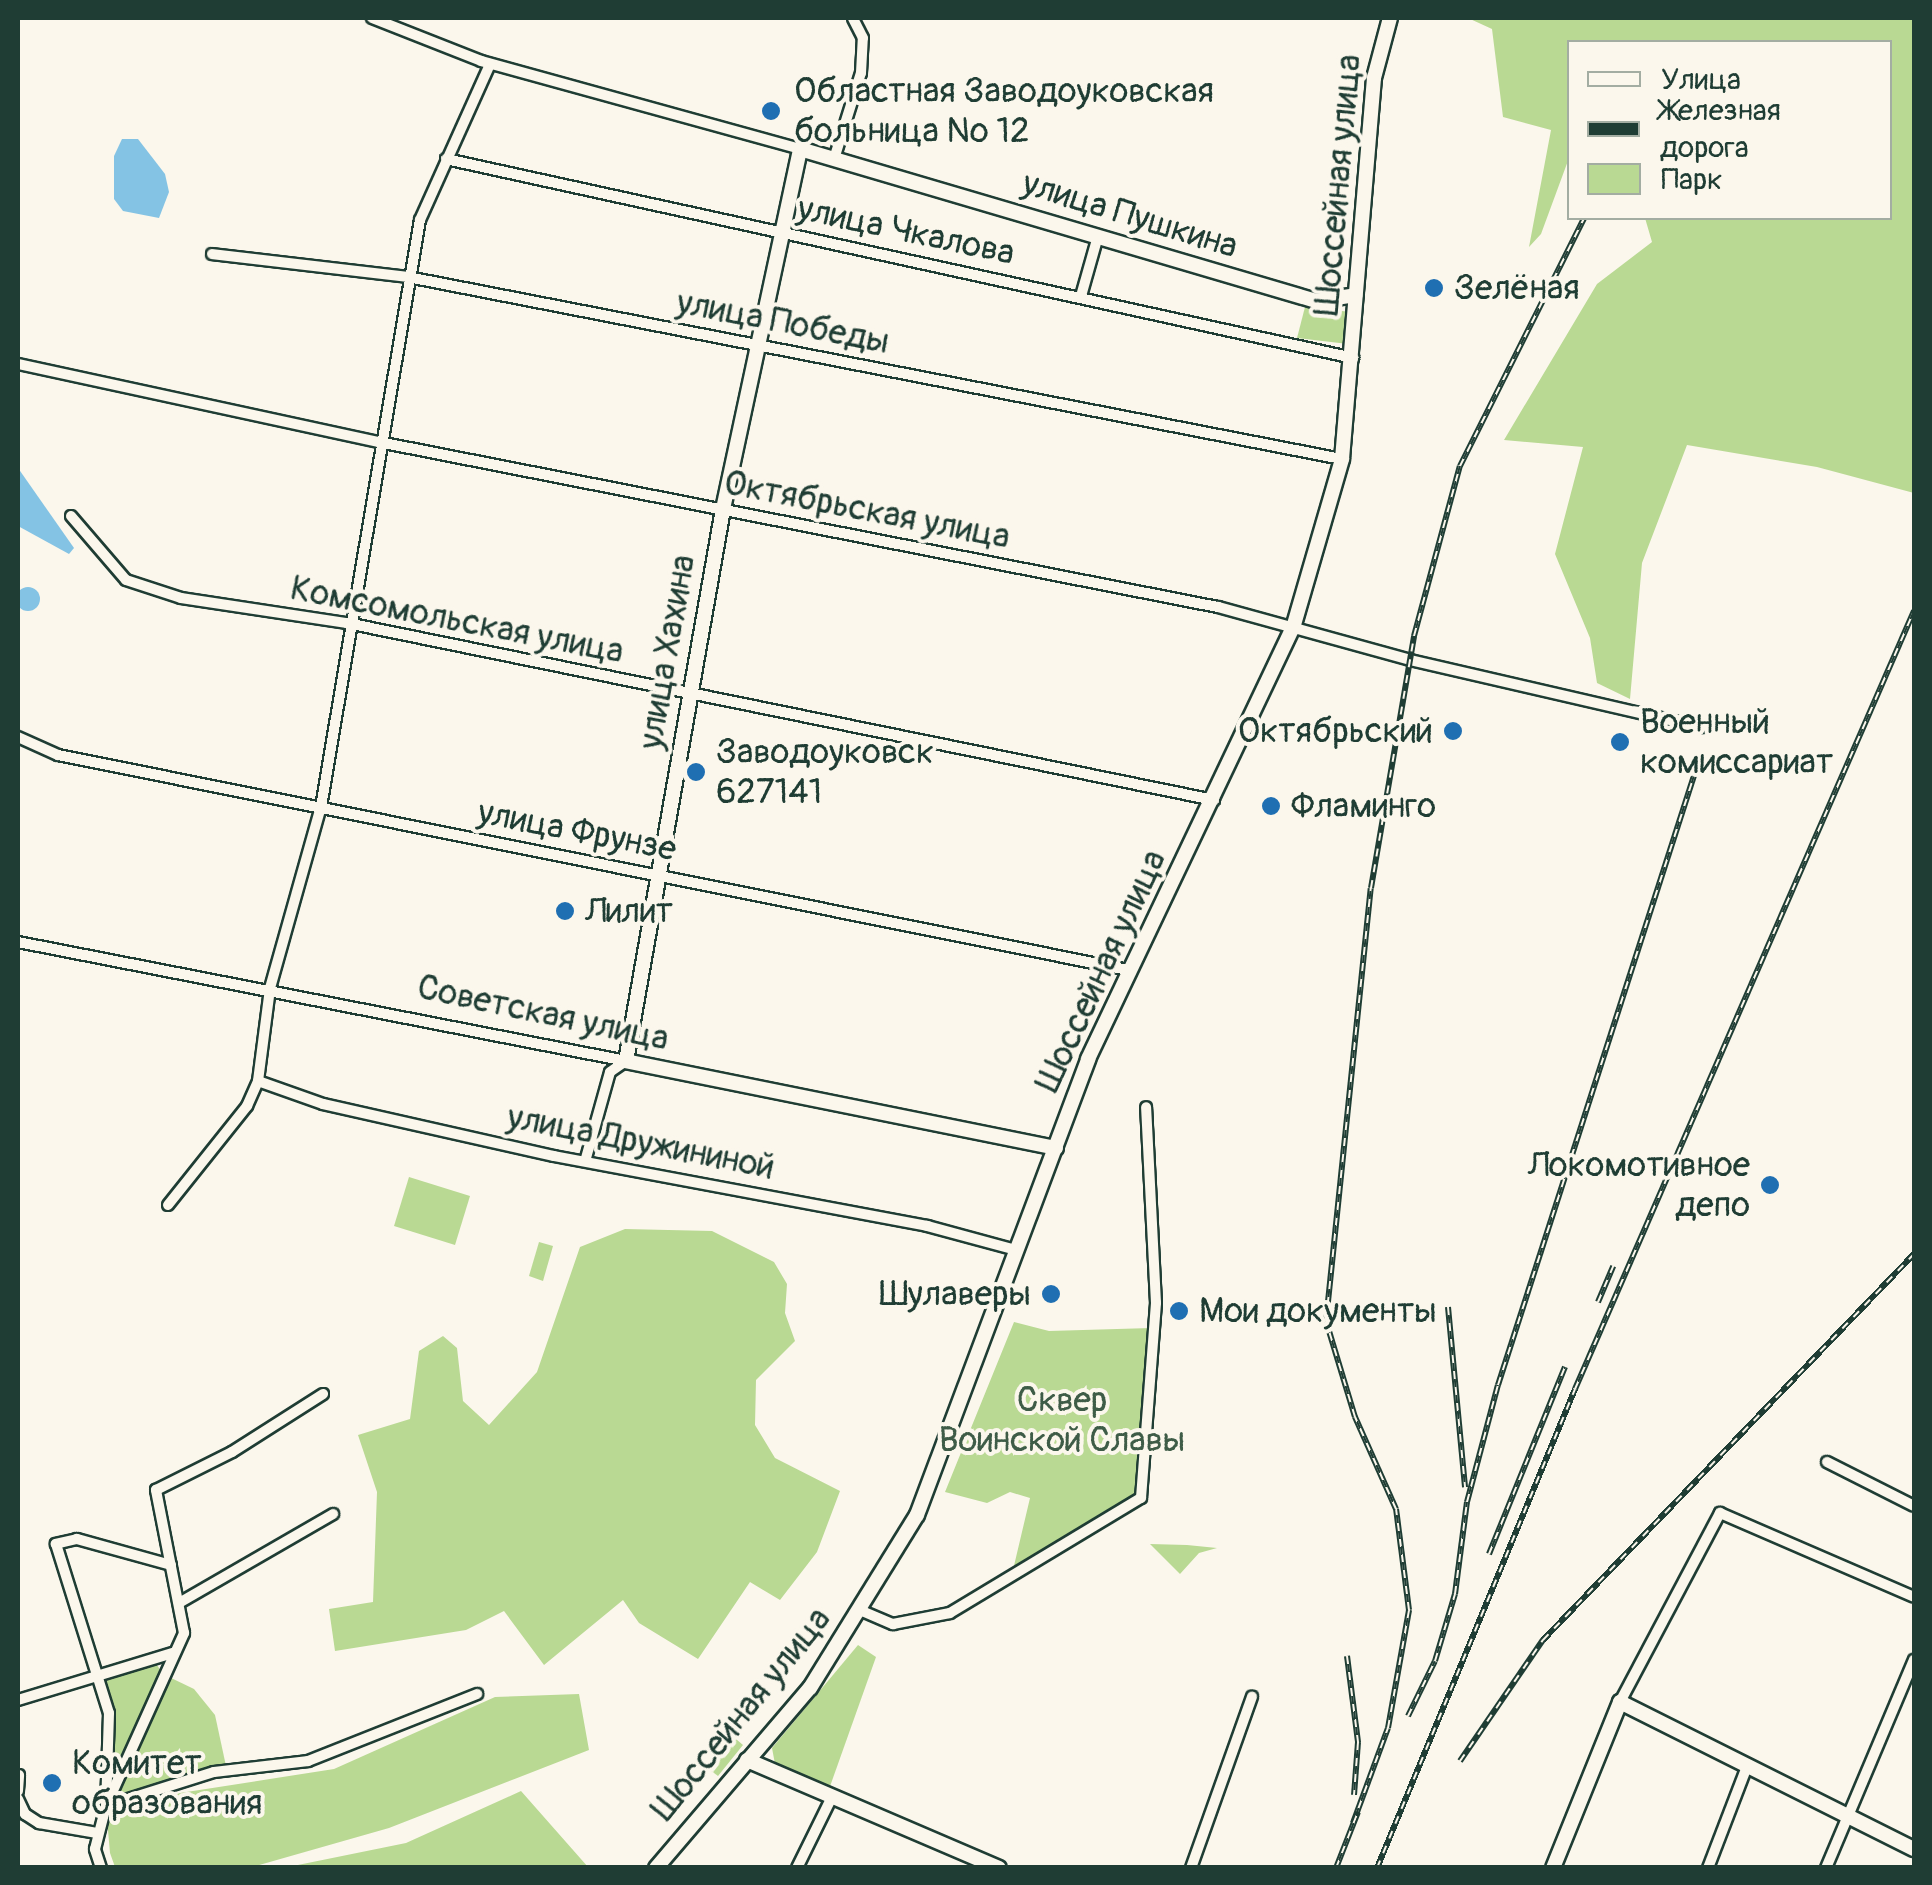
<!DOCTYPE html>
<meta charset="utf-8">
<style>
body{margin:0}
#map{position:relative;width:1932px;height:1885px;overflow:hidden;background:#fbf7ec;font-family:Pangolin,sans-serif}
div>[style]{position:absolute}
.green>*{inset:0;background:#b9d993}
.water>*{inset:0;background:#84c3e4}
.round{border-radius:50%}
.roads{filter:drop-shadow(2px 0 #1f3d34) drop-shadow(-2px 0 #1f3d34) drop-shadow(0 2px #1f3d34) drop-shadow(0 -2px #1f3d34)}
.street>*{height:10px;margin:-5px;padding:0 5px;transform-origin:5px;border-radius:5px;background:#fbf7ec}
.secondary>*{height:14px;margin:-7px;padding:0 7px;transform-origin:7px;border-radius:7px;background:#fbf7ec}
.rail>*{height:6px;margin-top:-3px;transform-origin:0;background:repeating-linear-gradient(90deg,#fbf7ec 0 8px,#1f3d34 0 16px);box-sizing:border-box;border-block:2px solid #1f3d34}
.dots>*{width:28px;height:28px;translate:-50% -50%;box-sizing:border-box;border:5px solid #fbf7ec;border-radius:50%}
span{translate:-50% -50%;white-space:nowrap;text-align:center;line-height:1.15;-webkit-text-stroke:8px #fbf7ec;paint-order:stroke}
.poi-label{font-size:35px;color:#1f3d34}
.left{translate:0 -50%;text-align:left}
.right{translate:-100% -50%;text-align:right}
.street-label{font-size:35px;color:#1f3d34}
.park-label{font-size:35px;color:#3e5c47}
.frame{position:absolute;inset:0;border:20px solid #1f3d34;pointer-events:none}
.legend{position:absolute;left:1567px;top:40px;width:325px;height:180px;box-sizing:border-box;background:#fbf7ec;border:2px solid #a3ada2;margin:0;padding:12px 18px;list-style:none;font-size:30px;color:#1f3d34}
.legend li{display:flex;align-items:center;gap:20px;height:50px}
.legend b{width:50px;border:2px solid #a3ada2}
</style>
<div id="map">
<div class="green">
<div style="clip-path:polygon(1468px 18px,1914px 18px,1914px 493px,1817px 467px,1687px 445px,1642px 563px,1630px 699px,1597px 683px,1590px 638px,1555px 554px,1583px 447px,1504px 440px,1597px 284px,1652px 242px,1645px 218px,1890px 218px,1890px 42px,1570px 42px,1569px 158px,1541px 234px,1529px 247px,1551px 130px,1503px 117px,1492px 29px)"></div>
<div style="clip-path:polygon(1305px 307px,1351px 312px,1348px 344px,1297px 338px)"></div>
<div style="clip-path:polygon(409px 1177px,470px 1196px,455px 1245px,394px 1226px)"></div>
<div style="clip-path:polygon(625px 1229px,712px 1231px,774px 1262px,787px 1284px,785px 1313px,795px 1341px,756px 1380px,755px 1425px,775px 1458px,840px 1491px,817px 1552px,780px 1600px,750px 1582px,698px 1659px,639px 1623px,623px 1600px,544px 1665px,504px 1611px,466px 1630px,335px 1651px,329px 1609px,373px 1602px,377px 1492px,358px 1435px,410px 1419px,419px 1351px,443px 1336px,457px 1348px,463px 1401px,489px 1425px,537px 1372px,580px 1247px)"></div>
<div style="clip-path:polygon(539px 1242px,553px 1246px,543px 1281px,529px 1276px)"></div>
<div style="clip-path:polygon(1014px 1322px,1049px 1331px,1151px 1328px,1137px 1493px,1013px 1570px,1030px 1498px,1010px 1492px,987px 1503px,945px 1492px)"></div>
<div style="clip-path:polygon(1150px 1544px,1187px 1545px,1217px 1548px,1199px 1553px,1180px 1574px)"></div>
<div style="clip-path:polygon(858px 1645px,876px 1657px,828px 1792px,775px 1764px,772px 1748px)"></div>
<div style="clip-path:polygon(155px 1662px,161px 1671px,112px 1783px,102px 1675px)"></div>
<div style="clip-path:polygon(167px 1676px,194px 1689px,215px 1715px,226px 1766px,130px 1796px,120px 1790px)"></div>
<div style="clip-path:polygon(579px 1694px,589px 1750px,389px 1828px,252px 1867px,115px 1867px,110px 1853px,107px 1819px,180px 1793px,334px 1769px,495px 1697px)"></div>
<div style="clip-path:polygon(736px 1739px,743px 1745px,718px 1776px,710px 1770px)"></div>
<div style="clip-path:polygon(521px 1791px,588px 1867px,288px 1867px,406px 1843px)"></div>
</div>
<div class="water">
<div style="clip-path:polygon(122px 139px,138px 139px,165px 174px,169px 192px,159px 218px,123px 211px,114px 199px,114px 156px)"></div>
<div style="clip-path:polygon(18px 468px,74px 548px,69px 554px,18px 526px)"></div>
<div class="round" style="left:16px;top:587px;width:24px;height:24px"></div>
</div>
<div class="roads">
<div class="street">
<div style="left:372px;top:18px;width:117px;rotate:21.5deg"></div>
<div style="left:481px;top:61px;width:331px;rotate:15.4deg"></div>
<div style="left:446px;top:159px;width:929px;rotate:12.37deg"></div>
<div style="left:834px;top:159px;width:90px;rotate:-72.6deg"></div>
<div style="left:861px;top:73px;width:35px;rotate:-87deg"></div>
<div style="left:863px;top:38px;width:22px;rotate:-117deg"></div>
<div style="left:212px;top:254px;width:197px;rotate:6.7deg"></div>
<div style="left:408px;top:277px;width:952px;rotate:11.03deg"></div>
<div style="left:1081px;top:296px;width:62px;rotate:-74.2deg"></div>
<div style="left:18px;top:364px;width:369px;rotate:12.2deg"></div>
<div style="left:379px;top:442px;width:855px;rotate:11.13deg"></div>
<div style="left:1218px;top:607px;width:199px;rotate:15.4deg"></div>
<div style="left:1410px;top:660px;width:299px;rotate:13deg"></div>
<div style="left:71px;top:516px;width:84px;rotate:49.3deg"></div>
<div style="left:126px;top:580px;width:58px;rotate:18.1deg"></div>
<div style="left:181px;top:598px;width:168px;rotate:8.6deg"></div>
<div style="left:347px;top:623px;width:885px;rotate:11.54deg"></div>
<div style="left:18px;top:737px;width:44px;rotate:24.2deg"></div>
<div style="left:58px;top:755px;width:1091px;rotate:11.36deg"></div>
<div style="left:18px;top:942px;width:620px;rotate:11.07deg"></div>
<div style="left:258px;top:1081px;width:69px;rotate:19.5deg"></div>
<div style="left:323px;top:1104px;width:237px;rotate:12.7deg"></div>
<div style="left:554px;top:1156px;width:380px;rotate:10.6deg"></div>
<div style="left:927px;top:1226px;width:92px;rotate:15.1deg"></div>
<div style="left:586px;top:1158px;width:89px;rotate:-74.4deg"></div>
<div style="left:610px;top:1072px;width:19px;rotate:-35deg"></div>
<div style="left:168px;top:1205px;width:127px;rotate:-51.4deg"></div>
<div style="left:247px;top:1106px;width:27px;rotate:-66deg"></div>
<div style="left:258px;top:1081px;width:94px;rotate:-82.6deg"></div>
<div style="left:270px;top:988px;width:188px;rotate:-74.3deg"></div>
<div style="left:321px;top:807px;width:595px;rotate:-80.43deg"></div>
<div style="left:420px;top:220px;width:171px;rotate:-65.8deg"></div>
<div style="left:1827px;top:1462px;width:97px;rotate:26.8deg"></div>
<div style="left:171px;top:1565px;width:98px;rotate:-164.5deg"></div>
<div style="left:77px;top:1539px;width:22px;rotate:167deg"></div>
<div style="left:56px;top:1544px;width:177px;rotate:72.6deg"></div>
<div style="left:109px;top:1713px;width:93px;rotate:91.8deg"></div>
<div style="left:106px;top:1806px;width:113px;rotate:-17.5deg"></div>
<div style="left:214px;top:1772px;width:95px;rotate:-6.7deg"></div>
<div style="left:308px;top:1761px;width:182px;rotate:-21.6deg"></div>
<div style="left:179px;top:1603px;width:178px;rotate:-30deg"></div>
<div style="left:862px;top:1611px;width:34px;rotate:23deg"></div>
<div style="left:893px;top:1624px;width:58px;rotate:-10.9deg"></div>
<div style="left:950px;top:1613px;width:223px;rotate:-31.1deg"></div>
<div style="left:1141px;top:1498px;width:196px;rotate:-85.6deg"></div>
<div style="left:1156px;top:1303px;width:196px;rotate:-92.9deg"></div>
<div style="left:18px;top:1700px;width:162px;rotate:-16.9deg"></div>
<div style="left:1620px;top:1702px;width:214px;rotate:-62.1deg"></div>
<div style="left:1720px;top:1513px;width:211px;rotate:23.4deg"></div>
<div style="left:18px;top:1791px;width:16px;rotate:-86deg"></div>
<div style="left:18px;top:1799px;width:17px;rotate:65deg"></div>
<div style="left:25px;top:1814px;width:17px;rotate:33deg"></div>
<div style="left:39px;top:1823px;width:59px;rotate:9.8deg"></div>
<div style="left:101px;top:1868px;width:20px;rotate:-108deg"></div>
<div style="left:95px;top:1849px;width:44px;rotate:-75.7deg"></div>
<div style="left:106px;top:1806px;width:190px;rotate:-65.7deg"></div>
<div style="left:184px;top:1633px;width:146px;rotate:-101.1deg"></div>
<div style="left:156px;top:1490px;width:85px;rotate:-26.6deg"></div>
<div style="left:232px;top:1452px;width:108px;rotate:-32.5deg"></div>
<div style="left:797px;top:1868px;width:77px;rotate:-63.8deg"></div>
<div style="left:1191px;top:1868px;width:182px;rotate:-70.4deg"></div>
<div style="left:1708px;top:1868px;width:111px;rotate:-69deg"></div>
<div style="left:1826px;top:1868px;width:226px;rotate:-67.1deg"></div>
</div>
<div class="secondary">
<div style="left:1056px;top:1148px;width:439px;rotate:-168.6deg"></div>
<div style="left:626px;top:1061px;width:560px;rotate:-80.03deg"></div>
<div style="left:723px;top:509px;width:368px;rotate:-77.9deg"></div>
<div style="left:800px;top:149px;width:538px;rotate:16.41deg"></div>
<div style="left:1316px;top:301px;width:40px;rotate:-8.5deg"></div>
<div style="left:747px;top:1760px;width:274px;rotate:23.2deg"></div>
<div style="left:656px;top:1868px;width:237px;rotate:-49.5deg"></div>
<div style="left:810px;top:1688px;width:203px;rotate:-58.3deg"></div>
<div style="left:917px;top:1515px;width:487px;rotate:-69.4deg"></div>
<div style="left:1088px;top:1059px;width:477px;rotate:-64.6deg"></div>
<div style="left:1293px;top:628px;width:176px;rotate:-73.8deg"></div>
<div style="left:1342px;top:459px;width:382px;rotate:-85.2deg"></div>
<div style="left:1374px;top:78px;width:62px;rotate:-75.1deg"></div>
<div style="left:1553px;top:1868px;width:179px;rotate:-68deg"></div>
<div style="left:1620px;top:1702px;width:329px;rotate:26.6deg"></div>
</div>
</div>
<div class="rail">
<div style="left:1598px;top:1302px;width:39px;rotate:-67deg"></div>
<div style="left:1448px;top:1307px;width:181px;rotate:84.6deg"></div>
<div style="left:1489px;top:1554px;width:202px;rotate:-67.9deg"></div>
<div style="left:1347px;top:1656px;width:87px;rotate:82.7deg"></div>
<div style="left:1358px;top:1742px;width:53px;rotate:94.3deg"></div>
<div style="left:1408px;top:1716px;width:61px;rotate:-63.9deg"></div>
<div style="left:1435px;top:1661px;width:70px;rotate:-73.4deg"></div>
<div style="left:1455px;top:1594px;width:93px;rotate:-82.6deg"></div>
<div style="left:1467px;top:1502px;width:121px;rotate:-75.2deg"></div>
<div style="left:1498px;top:1385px;width:660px;rotate:-72.17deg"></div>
<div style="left:1460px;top:1761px;width:147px;rotate:-55.6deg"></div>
<div style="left:1543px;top:1640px;width:535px;rotate:-46.14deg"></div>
<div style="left:1353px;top:1823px;width:101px;rotate:-69.8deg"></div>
<div style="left:1388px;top:1728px;width:120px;rotate:-79.9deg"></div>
<div style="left:1409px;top:1610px;width:102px;rotate:-97.3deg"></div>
<div style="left:1396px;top:1509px;width:101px;rotate:-114deg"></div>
<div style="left:1355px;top:1417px;width:100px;rotate:-106.8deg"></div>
<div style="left:1326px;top:1321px;width:435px;rotate:-84.1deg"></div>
<div style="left:1371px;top:888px;width:256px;rotate:-80.3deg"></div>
<div style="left:1414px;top:636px;width:176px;rotate:-74.9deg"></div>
<div style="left:1460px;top:466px;width:277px;rotate:-63.4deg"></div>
<div style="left:1336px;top:1868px;width:60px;rotate:-68.6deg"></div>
<div style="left:1377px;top:1868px;width:518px;rotate:-67.54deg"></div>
<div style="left:1575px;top:1389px;width:849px;rotate:-66.46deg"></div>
</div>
<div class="dots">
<div style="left:771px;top:111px;background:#1f6fb2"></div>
<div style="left:1434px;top:288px;background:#1f6fb2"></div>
<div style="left:1453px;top:731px;background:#1f6fb2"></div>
<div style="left:1620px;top:742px;background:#1f6fb2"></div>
<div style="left:696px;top:772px;background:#1f6fb2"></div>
<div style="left:1271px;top:806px;background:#1f6fb2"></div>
<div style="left:565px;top:911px;background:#1f6fb2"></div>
<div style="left:1770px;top:1185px;background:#1f6fb2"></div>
<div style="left:1051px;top:1294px;background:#1f6fb2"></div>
<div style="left:1179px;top:1311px;background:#1f6fb2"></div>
<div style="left:52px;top:1783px;background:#1f6fb2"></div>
</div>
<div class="poi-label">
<span class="left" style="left:794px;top:111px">Областная Заводоуковская<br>больница № 12</span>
<span class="left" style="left:1454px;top:288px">Зелёная</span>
<span class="left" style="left:1640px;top:742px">Военный<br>комиссариат</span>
<span class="right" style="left:1433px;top:731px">Октябрьский</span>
<span class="left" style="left:716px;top:772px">Заводоуковск<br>627141</span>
<span class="left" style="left:1291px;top:806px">Фламинго</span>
<span class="left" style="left:585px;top:911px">Лилит</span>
<span class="right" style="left:1750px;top:1185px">Локомотивное<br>депо</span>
<span class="right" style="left:1031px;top:1294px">Шулаверы</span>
<span class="left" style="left:1199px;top:1311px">Мои документы</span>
<span class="left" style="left:72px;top:1783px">Комитет<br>образования</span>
</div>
<div class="street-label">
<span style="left:1338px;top:185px;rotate:-85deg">Шоссейная улица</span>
<span style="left:1130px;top:215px;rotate:17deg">улица Пушкина</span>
<span style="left:906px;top:231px;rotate:12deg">улица Чкалова</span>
<span style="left:783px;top:322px;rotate:11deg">улица Победы</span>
<span style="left:867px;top:510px;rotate:11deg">Октябрьская улица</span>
<span style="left:457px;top:620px;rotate:11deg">Комсомольская улица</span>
<span style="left:667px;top:652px;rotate:-80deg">улица Хахина</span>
<span style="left:577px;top:831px;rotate:11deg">улица Фрунзе</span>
<span style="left:1101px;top:971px;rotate:-65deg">Шоссейная улица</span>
<span style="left:543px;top:1013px;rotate:12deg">Советская улица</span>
<span style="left:641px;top:1142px;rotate:11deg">улица Дружининой</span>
<span style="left:741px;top:1714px;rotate:-51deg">Шоссейная улица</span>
</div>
<div class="park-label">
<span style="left:1062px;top:1420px">Сквер<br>Воинской Славы</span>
</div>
<div class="frame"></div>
<ul class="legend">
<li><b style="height:12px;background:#fbf7ec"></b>Улица</li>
<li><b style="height:12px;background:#1f3d34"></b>Железная дорога</li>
<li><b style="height:28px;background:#b9d993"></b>Парк</li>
</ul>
</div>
